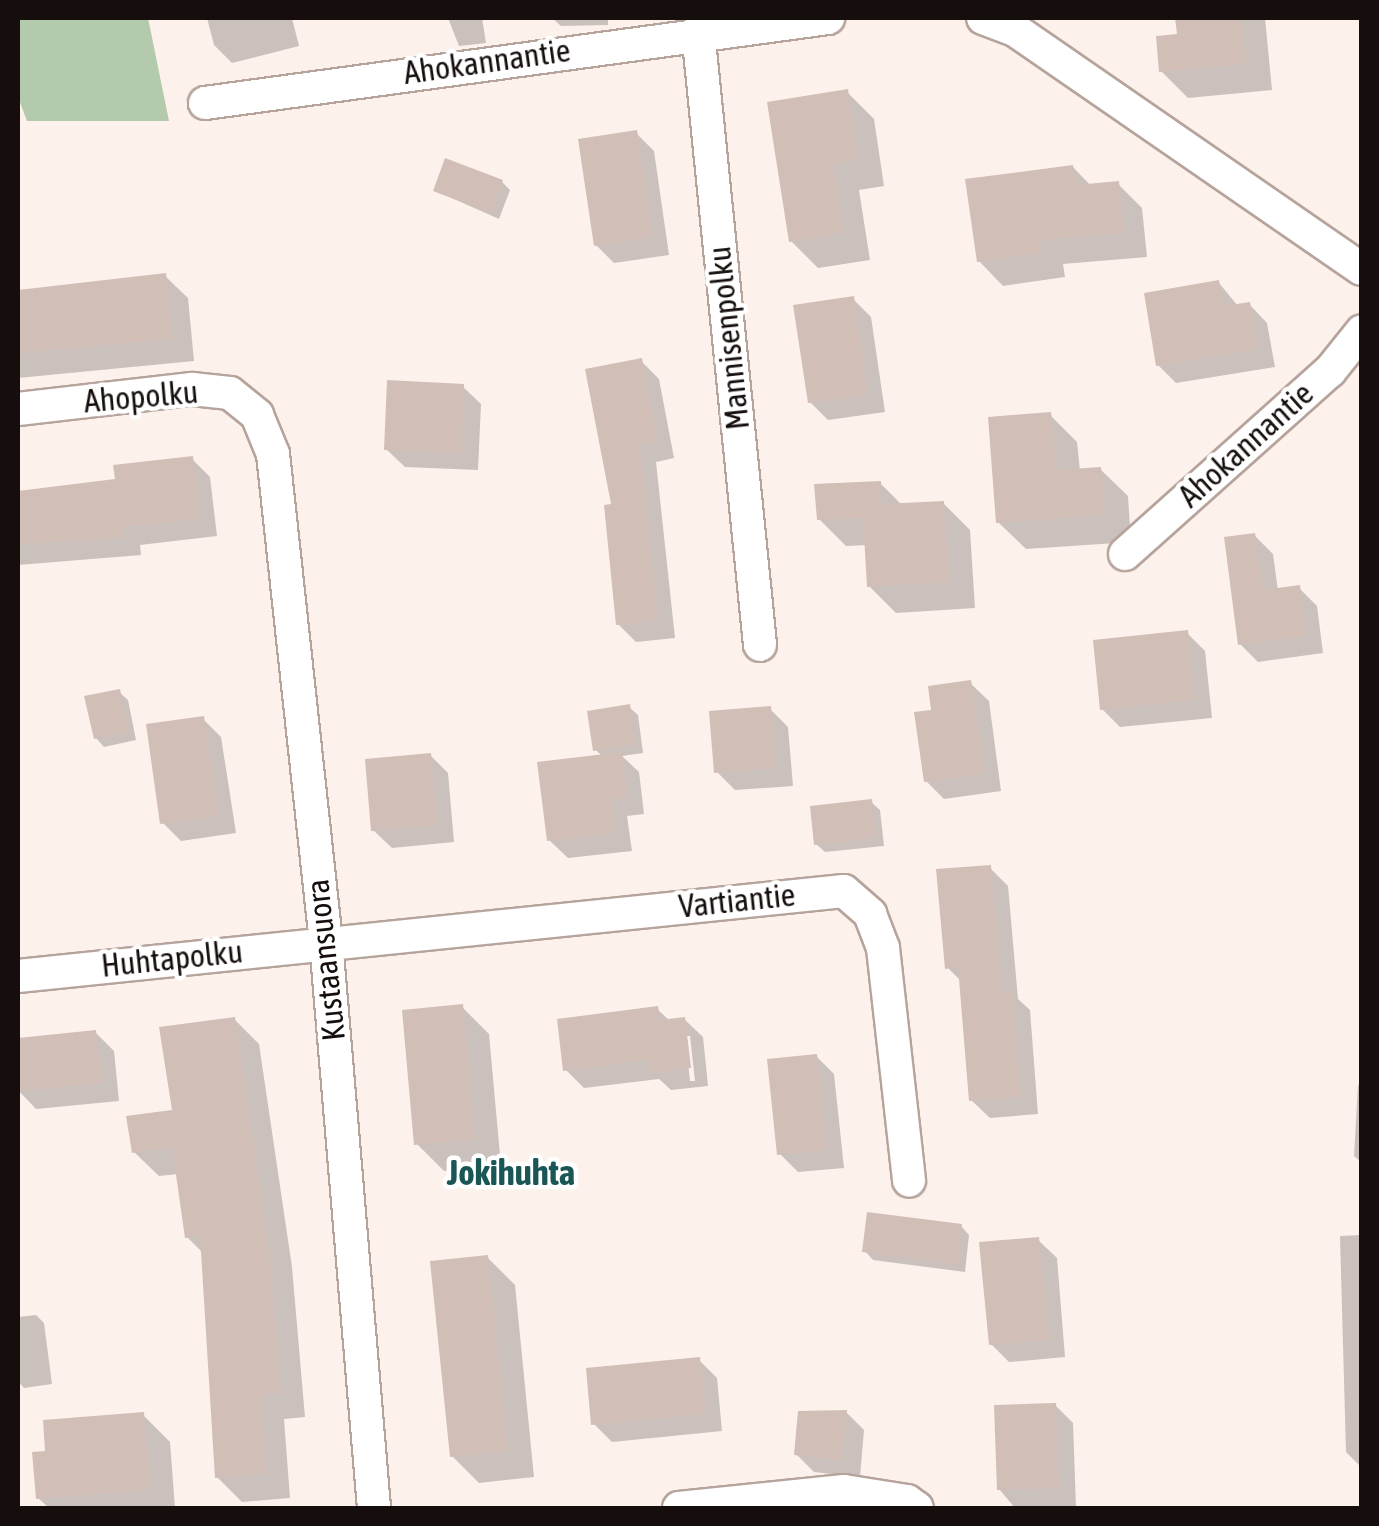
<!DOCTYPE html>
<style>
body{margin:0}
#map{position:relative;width:1379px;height:1526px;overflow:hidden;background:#fdf1ec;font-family:"Asap Condensed",sans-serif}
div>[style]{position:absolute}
.green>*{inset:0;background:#b4caac}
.shadow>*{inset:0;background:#0003}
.building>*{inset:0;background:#d1beb6}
.roads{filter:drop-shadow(2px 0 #b6a49c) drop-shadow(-2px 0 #b6a49c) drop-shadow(0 2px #b6a49c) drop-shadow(0 -2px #b6a49c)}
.street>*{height:32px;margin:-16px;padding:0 16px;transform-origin:16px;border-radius:16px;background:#fff}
span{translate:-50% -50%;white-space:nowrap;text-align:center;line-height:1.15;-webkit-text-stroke:9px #fff;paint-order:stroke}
.street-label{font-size:32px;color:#150e0c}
.neighbourhood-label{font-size:35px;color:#1a5655;font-weight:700}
.frame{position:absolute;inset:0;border:20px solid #150e0c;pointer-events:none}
</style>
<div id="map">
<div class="green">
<div style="clip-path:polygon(18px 18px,148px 18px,169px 121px,27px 121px,18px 97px)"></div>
</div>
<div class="shadow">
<div style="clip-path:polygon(207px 18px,292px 18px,299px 46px,232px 63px,214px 45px)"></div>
<div style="clip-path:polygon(448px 18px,482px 18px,486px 43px,459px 46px)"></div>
<div style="clip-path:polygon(552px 18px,608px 18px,608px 25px,561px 26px)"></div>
<div style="clip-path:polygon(1178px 18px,1265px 18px,1272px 90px,1188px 98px,1161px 71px,1180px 36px)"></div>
<div style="clip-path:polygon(847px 92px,874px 119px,884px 186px,859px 190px,870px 260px,818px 268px,791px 241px)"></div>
<div style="clip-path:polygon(636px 133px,654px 151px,669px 255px,614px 263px,596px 245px)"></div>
<div style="clip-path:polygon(1073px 167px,1091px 186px,1118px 184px,1142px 208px,1147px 257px,1063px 264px,1065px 277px,1003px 286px,979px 261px)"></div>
<div style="clip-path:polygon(502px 182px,510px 190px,499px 219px,436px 191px)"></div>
<div style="clip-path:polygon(165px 276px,188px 298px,194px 361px,18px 378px,18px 292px)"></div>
<div style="clip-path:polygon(1219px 283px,1238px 306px,1249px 304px,1267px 323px,1275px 367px,1176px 383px,1158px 365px)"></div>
<div style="clip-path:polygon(853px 299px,871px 317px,885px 412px,828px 420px,810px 402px)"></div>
<div style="clip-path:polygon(641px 361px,659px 379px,674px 458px,656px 462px,675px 638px,636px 642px,618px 624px,613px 506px)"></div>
<div style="clip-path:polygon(462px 386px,481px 404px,478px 470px,405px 467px,386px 449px)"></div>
<div style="clip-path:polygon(1050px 415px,1077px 442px,1080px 471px,1100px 469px,1128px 496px,1131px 542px,1026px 549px,998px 522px)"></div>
<div style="clip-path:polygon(192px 459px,210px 477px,217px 536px,140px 545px,141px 555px,18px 565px,18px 492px,118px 481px)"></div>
<div style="clip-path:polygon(880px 483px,902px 505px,943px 503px,970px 530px,975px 608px,896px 613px,869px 586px,867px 545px,846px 546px,819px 519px)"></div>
<div style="clip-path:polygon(1255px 536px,1273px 554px,1278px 591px,1299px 588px,1317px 606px,1323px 653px,1258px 662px,1240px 644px)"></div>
<div style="clip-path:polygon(1187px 633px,1205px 651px,1212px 718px,1120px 727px,1102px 709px)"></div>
<div style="clip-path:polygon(970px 683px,989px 701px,1001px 791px,944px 799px,926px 781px,934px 712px)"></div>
<div style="clip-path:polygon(119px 692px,128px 700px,136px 740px,104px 747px,96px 738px)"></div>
<div style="clip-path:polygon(629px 707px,638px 715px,643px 753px,622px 756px,639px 772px,644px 814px,627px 816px,632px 851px,568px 858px,549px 840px,603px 757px,596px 750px)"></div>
<div style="clip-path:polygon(770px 709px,788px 727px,793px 786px,735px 790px,717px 772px)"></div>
<div style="clip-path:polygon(203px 719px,221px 737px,236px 833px,181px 841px,163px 823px)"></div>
<div style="clip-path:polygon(430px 755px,448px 773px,454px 842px,392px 848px,373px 830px)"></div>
<div style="clip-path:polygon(871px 802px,880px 810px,884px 846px,825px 852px,816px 844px)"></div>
<div style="clip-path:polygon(990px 868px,1008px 886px,1018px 999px,1030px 1010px,1038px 1114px,990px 1118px,971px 1100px,962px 982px,947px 967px)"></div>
<div style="clip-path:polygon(462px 1007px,489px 1034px,501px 1166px,444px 1171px,417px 1144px)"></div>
<div style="clip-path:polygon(evenodd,657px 1009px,670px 1021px,684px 1019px,703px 1037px,708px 1086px,671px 1090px,659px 1079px,584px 1088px,566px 1070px,657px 1009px,685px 1036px,690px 1036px,695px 1081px,690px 1081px,685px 1036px)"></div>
<div style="clip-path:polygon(234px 1019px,259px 1044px,292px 1267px,305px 1417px,284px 1419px,290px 1498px,242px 1502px,217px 1477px,203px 1253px,187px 1237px,178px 1174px,159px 1176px,134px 1152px,174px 1112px)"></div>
<div style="clip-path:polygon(96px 1033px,114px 1051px,119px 1101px,36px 1109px,18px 1090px,18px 1040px)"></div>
<div style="clip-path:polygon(816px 1056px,834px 1074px,844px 1168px,798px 1172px,780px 1154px)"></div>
<div style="clip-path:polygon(1358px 1085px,1362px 1086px,1362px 1163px,1354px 1156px)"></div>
<div style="clip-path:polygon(961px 1226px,969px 1235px,965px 1272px,873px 1260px,865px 1251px)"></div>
<div style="clip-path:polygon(1362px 1235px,1362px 1468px,1346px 1452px,1340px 1236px)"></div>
<div style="clip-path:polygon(1038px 1240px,1057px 1258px,1065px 1357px,1009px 1362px,991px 1344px)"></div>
<div style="clip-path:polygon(488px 1258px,515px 1285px,534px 1477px,479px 1483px,452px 1456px)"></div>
<div style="clip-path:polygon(36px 1315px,44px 1323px,52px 1384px,24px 1388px,18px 1381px,18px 1317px)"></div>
<div style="clip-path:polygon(699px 1360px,717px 1378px,722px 1431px,612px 1442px,594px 1424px)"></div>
<div style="clip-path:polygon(1055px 1405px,1073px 1423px,1076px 1508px,1015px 1508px,999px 1489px)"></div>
<div style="clip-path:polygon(846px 1412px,864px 1430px,860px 1477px,814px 1472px,796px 1454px)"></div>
<div style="clip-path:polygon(143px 1415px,170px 1442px,175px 1508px,49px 1508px,38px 1498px,48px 1453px)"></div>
</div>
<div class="building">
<div style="clip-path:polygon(1175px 18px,1242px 18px,1246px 64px,1159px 72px,1156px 36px,1177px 34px)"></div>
<div style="clip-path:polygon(848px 89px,858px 160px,833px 164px,844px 233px,789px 242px,767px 102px)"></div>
<div style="clip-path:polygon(637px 130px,653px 237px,594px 246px,578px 139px)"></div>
<div style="clip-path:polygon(445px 158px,503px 180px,491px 213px,433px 191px)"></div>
<div style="clip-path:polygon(1073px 165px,1076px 185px,1119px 181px,1124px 233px,1040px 240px,1042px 253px,977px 262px,965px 179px)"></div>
<div style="clip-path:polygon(166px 273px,173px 339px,18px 353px,18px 290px)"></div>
<div style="clip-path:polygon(1219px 280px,1223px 306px,1250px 302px,1258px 349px,1156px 366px,1144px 293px)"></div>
<div style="clip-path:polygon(854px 296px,868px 395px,808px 403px,793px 305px)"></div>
<div style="clip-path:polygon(642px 358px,658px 441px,640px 444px,658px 620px,616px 625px,604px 505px,611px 504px,585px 369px)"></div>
<div style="clip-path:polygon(387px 380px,464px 384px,461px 453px,384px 450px)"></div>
<div style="clip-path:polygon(1051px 412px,1056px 470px,1101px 467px,1105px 515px,996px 523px,988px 417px)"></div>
<div style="clip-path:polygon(193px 456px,200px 519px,123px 527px,124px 538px,18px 544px,18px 491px,115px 479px,113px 465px)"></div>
<div style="clip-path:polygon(881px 481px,882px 504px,944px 501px,949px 582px,867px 587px,863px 518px,817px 520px,814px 484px)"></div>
<div style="clip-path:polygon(1255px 533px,1263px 590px,1300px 585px,1306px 636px,1238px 645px,1224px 537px)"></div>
<div style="clip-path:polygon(1188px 630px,1195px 700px,1100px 710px,1093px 640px)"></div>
<div style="clip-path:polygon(971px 680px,985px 773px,924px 782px,914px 712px,931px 710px,928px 686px)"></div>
<div style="clip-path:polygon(120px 689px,129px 732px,94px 739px,84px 696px)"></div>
<div style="clip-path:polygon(630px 704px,636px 745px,593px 751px,587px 711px)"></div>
<div style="clip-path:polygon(771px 706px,776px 768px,714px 773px,709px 711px)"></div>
<div style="clip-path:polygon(204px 716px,219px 816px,160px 824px,146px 724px)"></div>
<div style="clip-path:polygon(622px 752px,628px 797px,611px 799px,615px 833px,547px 841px,537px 762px)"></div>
<div style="clip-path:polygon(431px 753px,437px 825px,371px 831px,365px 759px)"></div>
<div style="clip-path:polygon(872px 799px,877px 838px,814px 845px,810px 806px)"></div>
<div style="clip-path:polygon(991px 865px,1002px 990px,1013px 990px,1021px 1097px,969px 1101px,958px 967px,945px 969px,936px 869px)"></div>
<div style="clip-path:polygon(463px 1004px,475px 1139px,414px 1145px,402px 1010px)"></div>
<div style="clip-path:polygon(658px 1006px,660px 1020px,685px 1017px,691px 1068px,651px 1073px,649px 1060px,563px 1071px,557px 1019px)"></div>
<div style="clip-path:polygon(235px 1017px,268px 1241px,281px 1393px,261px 1395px,267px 1474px,215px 1478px,200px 1236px,185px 1238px,172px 1147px,132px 1153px,126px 1116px,172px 1110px,159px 1027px)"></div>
<div style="clip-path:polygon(96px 1030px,102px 1083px,18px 1091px,18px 1038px)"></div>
<div style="clip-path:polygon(817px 1054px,827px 1150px,777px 1155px,767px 1059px)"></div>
<div style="clip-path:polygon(867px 1212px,962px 1224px,957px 1264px,862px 1252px)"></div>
<div style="clip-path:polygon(1039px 1237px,1049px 1340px,989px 1345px,979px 1242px)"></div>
<div style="clip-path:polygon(488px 1255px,508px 1451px,450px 1457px,430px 1261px)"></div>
<div style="clip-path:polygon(700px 1357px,706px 1414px,591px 1425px,586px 1368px)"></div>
<div style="clip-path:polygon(1056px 1403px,1059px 1488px,997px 1490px,994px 1405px)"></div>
<div style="clip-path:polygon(847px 1410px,842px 1460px,794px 1455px,798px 1411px)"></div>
<div style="clip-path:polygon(144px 1412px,150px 1490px,36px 1499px,32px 1452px,45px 1451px,43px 1420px)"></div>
</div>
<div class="roads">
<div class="street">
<div style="left:983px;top:18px;width:34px;rotate:21deg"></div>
<div style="left:1015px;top:30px;width:421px;rotate:34.6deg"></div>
<div style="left:698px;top:31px;width:617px;rotate:84.23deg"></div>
<div style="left:205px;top:103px;width:629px;rotate:-7.77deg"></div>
<div style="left:18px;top:409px;width:175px;rotate:-6.6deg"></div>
<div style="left:192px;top:389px;width:38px;rotate:6deg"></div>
<div style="left:230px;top:393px;width:35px;rotate:39deg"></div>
<div style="left:257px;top:415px;width:42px;rotate:67.7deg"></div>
<div style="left:273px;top:454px;width:491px;rotate:83.8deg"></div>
<div style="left:326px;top:942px;width:568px;rotate:85.15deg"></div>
<div style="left:1125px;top:554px;width:275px;rotate:-41.8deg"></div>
<div style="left:1330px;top:371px;width:51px;rotate:-51.3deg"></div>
<div style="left:18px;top:976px;width:830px;rotate:-5.88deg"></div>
<div style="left:844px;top:891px;width:35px;rotate:41deg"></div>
<div style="left:870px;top:914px;width:36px;rotate:69deg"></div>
<div style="left:883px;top:948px;width:234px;rotate:83.6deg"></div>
<div style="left:679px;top:1508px;width:166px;rotate:-5.9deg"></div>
<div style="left:844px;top:1491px;width:64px;rotate:9deg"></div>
<div style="left:907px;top:1501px;width:12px;rotate:35deg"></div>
</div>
</div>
<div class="street-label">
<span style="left:487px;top:62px;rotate:-8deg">Ahokannantie</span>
<span style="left:729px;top:338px;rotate:-96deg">Mannisenpolku</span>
<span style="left:141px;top:397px;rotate:-5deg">Ahopolku</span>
<span style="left:1246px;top:445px;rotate:-42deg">Ahokannantie</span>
<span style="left:737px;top:901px;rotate:-6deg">Vartiantie</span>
<span style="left:172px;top:959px;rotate:-6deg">Huhtapolku</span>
<span style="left:326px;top:960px;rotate:-96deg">Kustaansuora</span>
</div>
<div class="neighbourhood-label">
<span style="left:511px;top:1172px">Jokihuhta</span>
</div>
<div class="frame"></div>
</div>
